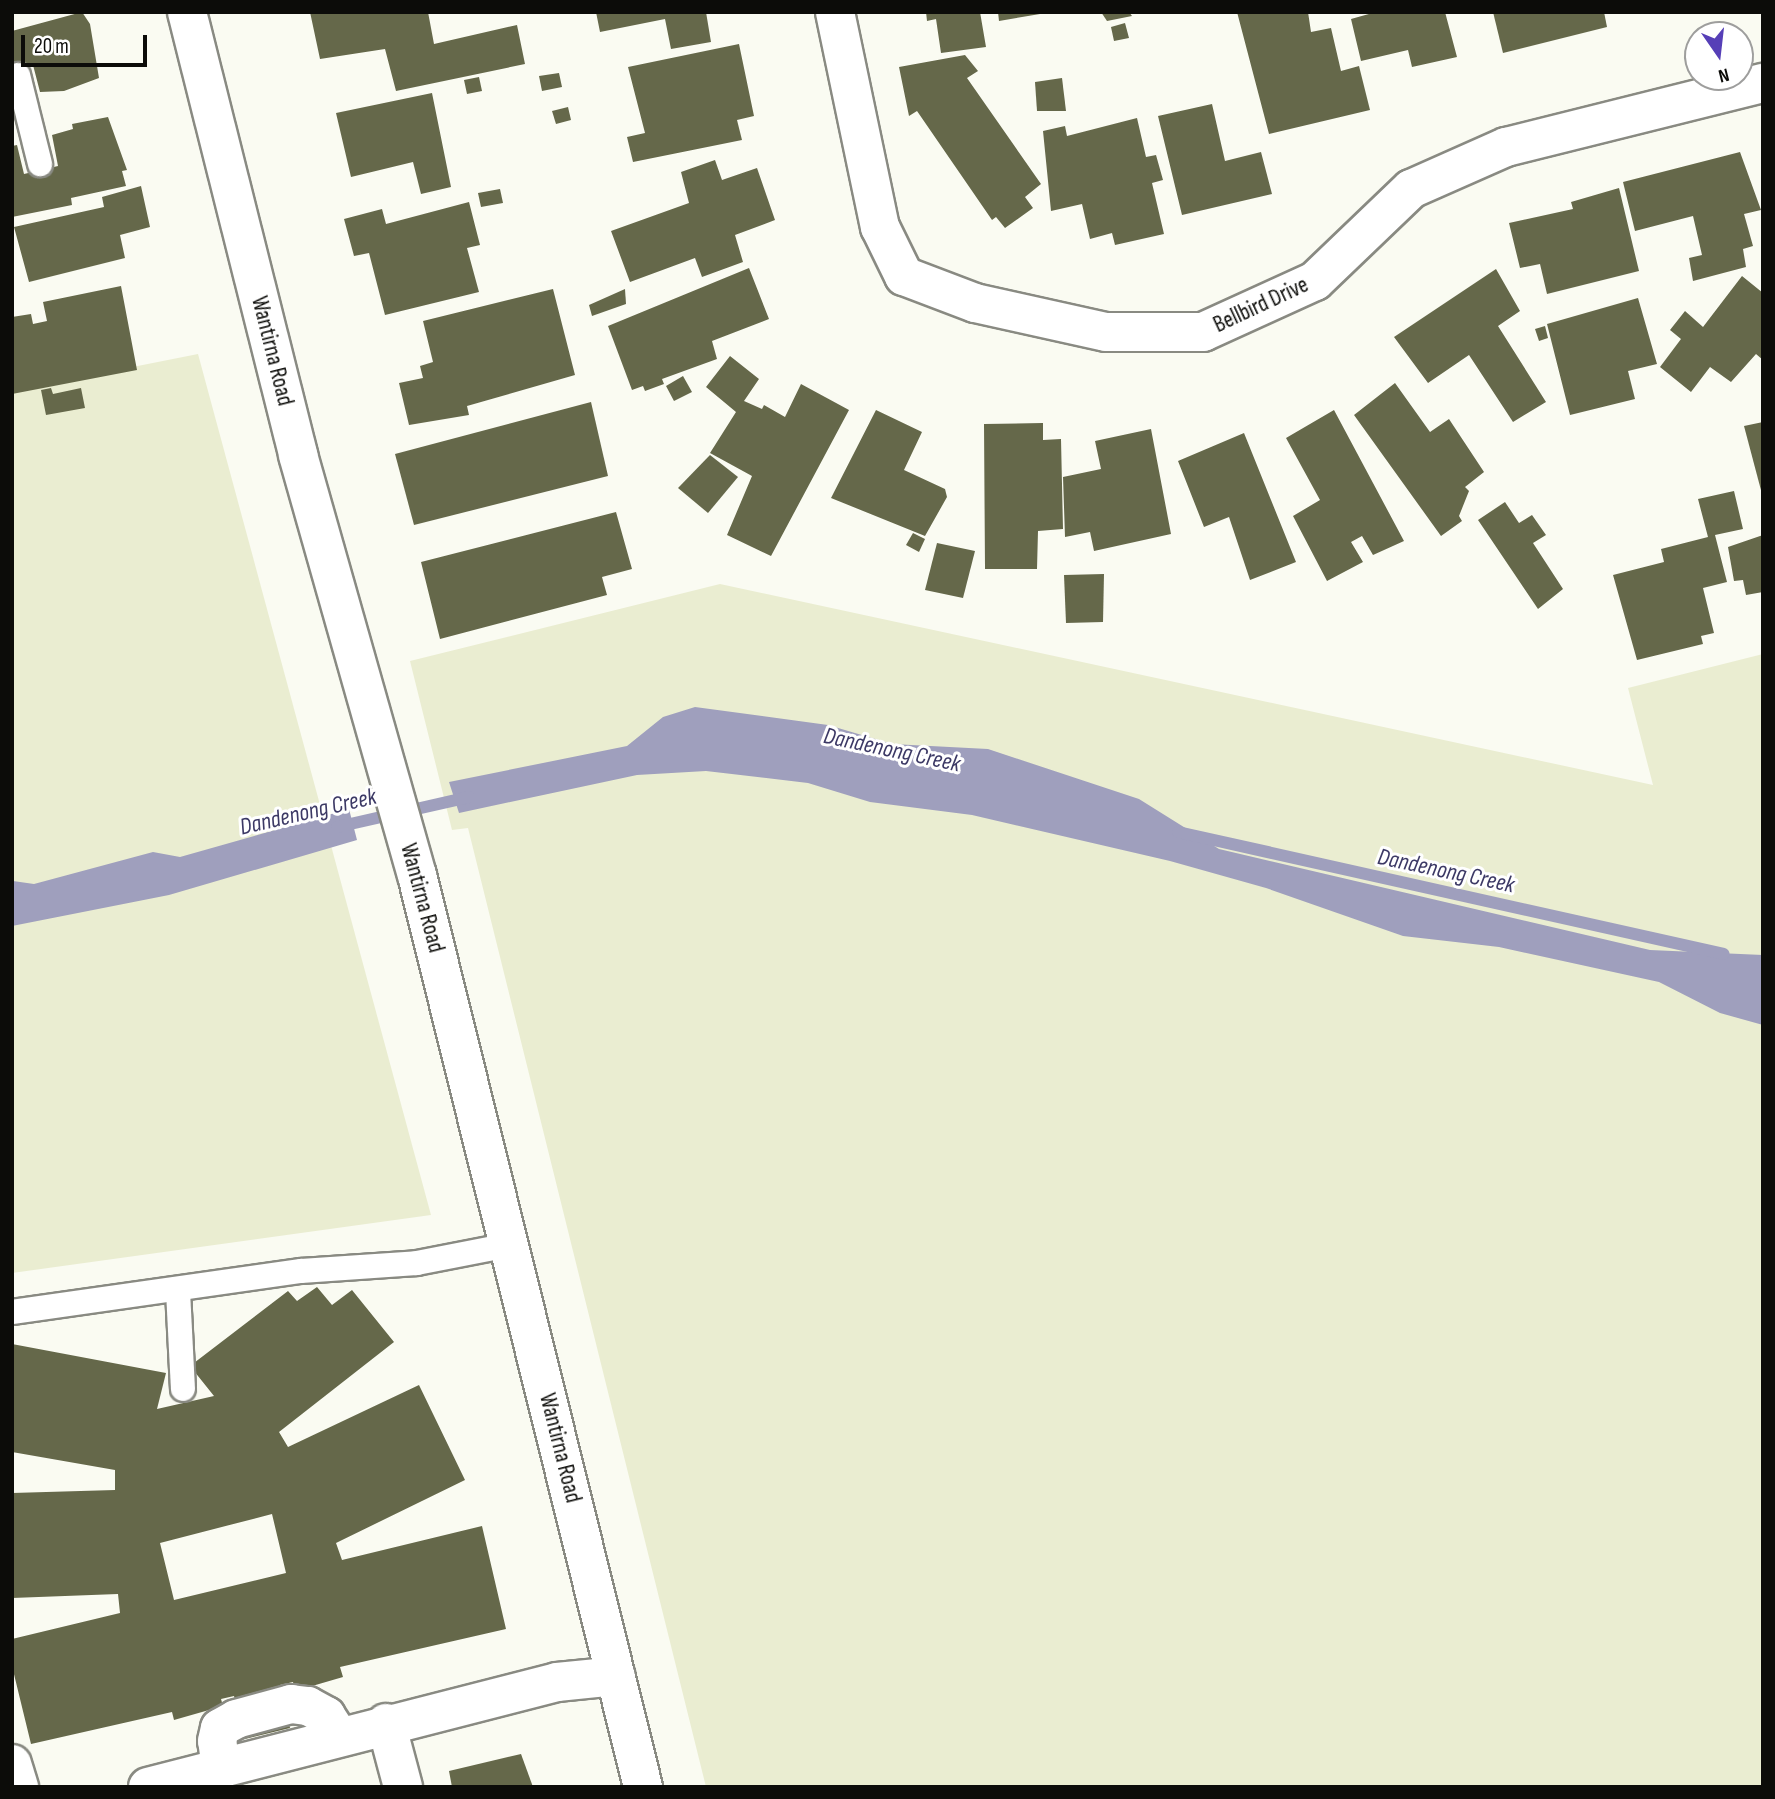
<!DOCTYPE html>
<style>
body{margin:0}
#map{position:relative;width:1775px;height:1799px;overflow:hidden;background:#fafbf2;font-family:"Sofia Sans Condensed",sans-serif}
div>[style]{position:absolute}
.green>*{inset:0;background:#eaedd1}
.water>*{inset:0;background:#9f9fbd}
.stream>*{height:12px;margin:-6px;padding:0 6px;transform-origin:6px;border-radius:6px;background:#9f9fbd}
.building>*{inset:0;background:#65684a}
.roads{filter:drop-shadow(2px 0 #898a82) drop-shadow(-2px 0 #898a82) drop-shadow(0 2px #898a82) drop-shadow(0 -2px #898a82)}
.lane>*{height:24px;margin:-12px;padding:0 12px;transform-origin:12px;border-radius:12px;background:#fff}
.street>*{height:38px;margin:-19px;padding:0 19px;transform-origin:19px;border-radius:19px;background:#fff}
.primary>*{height:38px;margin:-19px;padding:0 19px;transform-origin:19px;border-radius:19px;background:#fff}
span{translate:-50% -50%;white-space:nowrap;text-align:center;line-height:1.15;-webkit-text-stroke:6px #fff;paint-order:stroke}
.street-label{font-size:23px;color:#0c0c09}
.water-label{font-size:24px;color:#3c3965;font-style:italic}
.frame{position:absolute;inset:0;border:14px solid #0c0c09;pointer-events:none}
.north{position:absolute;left:1684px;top:21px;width:70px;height:70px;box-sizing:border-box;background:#fff;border:2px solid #9e9e9d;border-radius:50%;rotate:166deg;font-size:19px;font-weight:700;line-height:28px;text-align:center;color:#0c0c09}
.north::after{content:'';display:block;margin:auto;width:24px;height:32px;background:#563fb7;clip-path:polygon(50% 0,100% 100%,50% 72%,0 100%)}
.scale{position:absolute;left:21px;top:35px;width:126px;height:32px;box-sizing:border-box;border:4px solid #0c0c09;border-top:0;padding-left:9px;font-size:21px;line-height:24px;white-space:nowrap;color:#0c0c09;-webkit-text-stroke:5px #fff;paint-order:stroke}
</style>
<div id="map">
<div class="green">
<div style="clip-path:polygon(198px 354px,431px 1215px,12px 1273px,12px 391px)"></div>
<div style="clip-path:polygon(720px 584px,1653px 785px,1628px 688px,1763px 654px,1763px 1787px,706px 1787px,468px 828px,452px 830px,410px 661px)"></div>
</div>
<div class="water">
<div style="clip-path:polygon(695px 707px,828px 725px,892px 744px,988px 749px,1139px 799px,1219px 849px,1650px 950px,1763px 955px,1763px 1025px,1720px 1013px,1659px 982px,1499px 947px,1403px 936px,1266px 888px,1170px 861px,972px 815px,870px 802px,808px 783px,706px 771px,637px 775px,459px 813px,449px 782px,627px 746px,663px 717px)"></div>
<div style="clip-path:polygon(349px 809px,357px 840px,169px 895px,12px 926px,13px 881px,34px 884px,153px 852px,180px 857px)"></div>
</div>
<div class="stream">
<div style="left:337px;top:827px;width:135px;rotate:-12.8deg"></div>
<div style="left:1178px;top:832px;width:559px;rotate:12.6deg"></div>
</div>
<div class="building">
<div style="clip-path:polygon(82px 12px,90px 24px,99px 78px,64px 91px,40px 92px,33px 65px,12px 71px,12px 31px)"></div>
<div style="clip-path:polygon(310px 12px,428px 12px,434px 44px,517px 25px,525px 64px,396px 91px,385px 49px,320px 59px)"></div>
<div style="clip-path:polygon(596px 12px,706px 12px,711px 42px,671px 49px,665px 19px,600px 32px)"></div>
<div style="clip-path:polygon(926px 12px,980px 12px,986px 47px,941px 53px,936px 19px,927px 21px)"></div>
<div style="clip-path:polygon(998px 12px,1040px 12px,1040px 14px,999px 21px)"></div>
<div style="clip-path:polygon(1101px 12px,1129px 12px,1132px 16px,1107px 21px)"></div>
<div style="clip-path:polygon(1237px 12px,1308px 12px,1311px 32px,1331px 28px,1341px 71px,1359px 66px,1370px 110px,1269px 134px)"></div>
<div style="clip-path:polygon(1376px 12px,1445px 12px,1457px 57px,1412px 67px,1408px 50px,1361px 61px,1351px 19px)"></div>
<div style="clip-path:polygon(1493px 12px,1604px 12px,1607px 27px,1503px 53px)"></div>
<div style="clip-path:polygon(1125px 23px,1129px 38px,1114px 41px,1111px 27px)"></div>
<div style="clip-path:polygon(739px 44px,754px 116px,737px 120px,742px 140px,633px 162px,627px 137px,645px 133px,628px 67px)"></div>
<div style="clip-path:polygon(965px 55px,978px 71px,967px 78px,1041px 184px,1025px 197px,1033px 208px,1005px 228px,996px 217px,992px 220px,917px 111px,909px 116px,899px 67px)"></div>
<div style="clip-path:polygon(559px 73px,562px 87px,542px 91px,539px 76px)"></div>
<div style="clip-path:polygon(479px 77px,482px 91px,467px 94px,464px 80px)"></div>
<div style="clip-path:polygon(1062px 78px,1066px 111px,1037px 111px,1035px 82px)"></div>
<div style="clip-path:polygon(432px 93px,451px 187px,421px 194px,413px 162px,351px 177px,336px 113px)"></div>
<div style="clip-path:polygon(1212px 104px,1225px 161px,1261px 152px,1272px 194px,1182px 215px,1158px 116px)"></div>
<div style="clip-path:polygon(568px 107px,571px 120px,556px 124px,552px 111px)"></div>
<div style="clip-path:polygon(108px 117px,127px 170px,122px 171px,126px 186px,71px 198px,72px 205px,12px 217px,12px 146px,17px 145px,24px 174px,58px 166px,52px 135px,73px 129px,72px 124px)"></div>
<div style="clip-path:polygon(1137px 118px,1146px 157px,1156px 155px,1163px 180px,1152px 183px,1164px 234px,1115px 245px,1112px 233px,1090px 239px,1082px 204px,1051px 211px,1043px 131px,1065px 126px,1067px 136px)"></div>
<div style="clip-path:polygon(1740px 152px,1761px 210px,1744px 214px,1753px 246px,1743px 249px,1746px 267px,1693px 281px,1689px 258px,1702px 255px,1693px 216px,1635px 231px,1623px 182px)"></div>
<div style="clip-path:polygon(715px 160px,722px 180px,757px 168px,775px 220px,735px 235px,743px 262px,702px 277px,695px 258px,630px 282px,611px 231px,689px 203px,681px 172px)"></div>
<div style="clip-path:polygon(141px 186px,150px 227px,120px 235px,125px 258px,29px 282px,14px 227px,104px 207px,102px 197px)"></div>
<div style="clip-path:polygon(1619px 188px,1639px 271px,1547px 294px,1540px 264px,1520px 268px,1509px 223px,1573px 209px,1571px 202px)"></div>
<div style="clip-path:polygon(500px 189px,503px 203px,481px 207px,478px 193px)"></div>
<div style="clip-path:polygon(469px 202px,480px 245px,467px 248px,479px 292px,385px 315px,369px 253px,354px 256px,344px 219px,382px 209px,386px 224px)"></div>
<div style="clip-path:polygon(749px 268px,769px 319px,712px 341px,717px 359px,662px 379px,664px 384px,645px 391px,643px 386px,632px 390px,608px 326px)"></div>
<div style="clip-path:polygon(1496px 269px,1520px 311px,1498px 326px,1546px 402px,1513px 422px,1469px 355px,1428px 383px,1394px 337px)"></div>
<div style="clip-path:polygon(1742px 276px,1763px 293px,1763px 360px,1756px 354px,1731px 382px,1710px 367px,1691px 392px,1660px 367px,1681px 339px,1670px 330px,1685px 311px,1703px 327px)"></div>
<div style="clip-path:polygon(121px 286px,137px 370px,12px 394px,12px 317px,31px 314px,33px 324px,47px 321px,43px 302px)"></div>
<div style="clip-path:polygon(553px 289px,575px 375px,467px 406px,469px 415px,409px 425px,399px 383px,423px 378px,420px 366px,433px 362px,423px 321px)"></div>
<div style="clip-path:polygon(625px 289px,626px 304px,592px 316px,589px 305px)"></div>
<div style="clip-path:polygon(1638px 298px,1657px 364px,1628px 371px,1635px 399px,1570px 415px,1547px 324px)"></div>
<div style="clip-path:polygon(1545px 326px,1548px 338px,1539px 341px,1535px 329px)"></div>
<div style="clip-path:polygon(730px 356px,759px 379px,744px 401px,762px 409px,764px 405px,785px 417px,801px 384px,849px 410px,771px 556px,727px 535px,752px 476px,710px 453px,736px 412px,706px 387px)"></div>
<div style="clip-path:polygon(683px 376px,692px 392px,674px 401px,666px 386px)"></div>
<div style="clip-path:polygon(1395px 383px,1430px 432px,1449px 419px,1484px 472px,1465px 487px,1469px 491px,1459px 516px,1462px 521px,1441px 536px,1354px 415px)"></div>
<div style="clip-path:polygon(51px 388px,53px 394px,81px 388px,85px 408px,46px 415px,41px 390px)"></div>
<div style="clip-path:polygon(591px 402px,608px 476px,414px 525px,395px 454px)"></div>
<div style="clip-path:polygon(876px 410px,922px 432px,904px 470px,945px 489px,947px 497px,925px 536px,831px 498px)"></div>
<div style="clip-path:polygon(1334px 410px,1404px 541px,1373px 555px,1362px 536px,1351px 542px,1363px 562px,1327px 581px,1293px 516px,1320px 500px,1286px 438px)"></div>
<div style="clip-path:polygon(1763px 422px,1763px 494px,1762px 494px,1744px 426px)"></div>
<div style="clip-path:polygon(1043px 423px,1043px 440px,1061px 439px,1063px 529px,1038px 531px,1037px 569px,985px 569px,984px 424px)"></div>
<div style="clip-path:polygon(1151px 429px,1171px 534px,1094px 551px,1090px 532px,1065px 537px,1063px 477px,1101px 469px,1095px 441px)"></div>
<div style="clip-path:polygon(1244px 433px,1296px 562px,1250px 580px,1229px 517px,1204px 527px,1178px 461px)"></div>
<div style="clip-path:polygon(710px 455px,738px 477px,708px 513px,678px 488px)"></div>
<div style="clip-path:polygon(1734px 491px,1743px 529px,1715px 535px,1727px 582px,1703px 588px,1714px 633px,1701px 636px,1703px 644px,1637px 660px,1613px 575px,1664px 562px,1661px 549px,1708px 537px,1698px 499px)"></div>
<div style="clip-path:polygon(1505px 502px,1519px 523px,1532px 515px,1546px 535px,1533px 543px,1563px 589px,1538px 609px,1478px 520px)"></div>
<div style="clip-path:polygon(616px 512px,632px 569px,602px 577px,607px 595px,440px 639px,421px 562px)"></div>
<div style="clip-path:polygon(913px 533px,925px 539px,919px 552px,906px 545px)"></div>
<div style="clip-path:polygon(1763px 535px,1763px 592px,1746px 595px,1743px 580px,1734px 581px,1728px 547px)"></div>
<div style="clip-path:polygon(937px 543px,975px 551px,963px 598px,925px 590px)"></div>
<div style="clip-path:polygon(1104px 574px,1103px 622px,1066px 623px,1064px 575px)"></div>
<div style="clip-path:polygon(evenodd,317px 1287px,332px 1305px,352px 1290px,394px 1342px,279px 1432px,288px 1447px,419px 1385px,465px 1480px,336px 1543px,342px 1560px,482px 1526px,506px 1629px,340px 1667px,343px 1677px,295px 1691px,293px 1682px,280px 1685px,290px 1728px,245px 1739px,234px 1696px,221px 1699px,223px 1706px,174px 1720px,172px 1712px,31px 1744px,12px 1666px,12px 1639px,120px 1613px,118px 1594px,12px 1598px,12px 1493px,115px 1490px,115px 1470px,12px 1452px,12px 1344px,166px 1373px,157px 1409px,214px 1396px,190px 1366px,288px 1291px,297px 1301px,317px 1287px,272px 1514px,286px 1573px,174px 1600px,160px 1543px,272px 1514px)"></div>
<div style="clip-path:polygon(521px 1754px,533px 1787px,452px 1787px,449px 1771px)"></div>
</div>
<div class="roads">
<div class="lane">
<div style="left:18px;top:75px;width:92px;rotate:76.1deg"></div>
<div style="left:178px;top:1291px;width:98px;rotate:87.1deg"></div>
<div style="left:12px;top:1312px;width:292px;rotate:-8.1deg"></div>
<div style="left:301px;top:1271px;width:116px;rotate:-3.9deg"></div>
<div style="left:417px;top:1263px;width:95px;rotate:-11deg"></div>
</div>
<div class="street">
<div style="left:835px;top:12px;width:220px;rotate:78.2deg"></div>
<div style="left:880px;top:227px;width:55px;rotate:63.9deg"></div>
<div style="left:904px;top:276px;width:76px;rotate:20.8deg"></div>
<div style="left:975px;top:303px;width:134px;rotate:12.5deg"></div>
<div style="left:1106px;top:332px;width:97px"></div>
<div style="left:1203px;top:332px;width:123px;rotate:-24.5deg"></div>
<div style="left:1315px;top:281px;width:133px;rotate:-43.8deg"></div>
<div style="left:1411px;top:189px;width:104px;rotate:-23.9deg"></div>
<div style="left:1506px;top:147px;width:265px;rotate:-14deg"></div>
<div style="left:386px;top:1723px;width:66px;rotate:75.1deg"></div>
<div style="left:12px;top:1764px;width:24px;rotate:73deg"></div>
<div style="left:221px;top:1768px;width:27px;rotate:-98deg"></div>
<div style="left:217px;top:1741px;width:13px;rotate:-77deg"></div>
<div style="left:220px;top:1728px;width:18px;rotate:-29deg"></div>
<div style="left:236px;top:1719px;width:57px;rotate:-15.3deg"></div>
<div style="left:291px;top:1704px;width:17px;rotate:7deg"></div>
<div style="left:308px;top:1706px;width:21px;rotate:29deg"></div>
<div style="left:326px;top:1716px;width:24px;rotate:57deg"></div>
<div style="left:148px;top:1787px;width:422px;rotate:-14.4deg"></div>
<div style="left:557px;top:1682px;width:59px;rotate:-5.8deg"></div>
</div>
<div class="primary">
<div style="left:187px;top:12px;width:457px;rotate:75.9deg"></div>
<div style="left:298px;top:455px;width:437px;rotate:74.2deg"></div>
<div style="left:417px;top:875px;width:940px;rotate:76.08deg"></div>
</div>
</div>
<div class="street-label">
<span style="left:1261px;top:305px;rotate:-25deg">Bellbird Drive</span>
<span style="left:272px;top:351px;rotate:76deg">Wantirna Road</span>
<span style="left:422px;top:898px;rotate:75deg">Wantirna Road</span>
<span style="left:560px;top:1448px;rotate:76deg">Wantirna Road</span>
</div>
<div class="water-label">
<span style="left:892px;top:750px;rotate:12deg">Dandenong Creek</span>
<span style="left:308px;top:812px;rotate:-13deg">Dandenong Creek</span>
<span style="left:1446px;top:871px;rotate:12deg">Dandenong Creek</span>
</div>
<div class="frame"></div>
<div class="north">N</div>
<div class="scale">20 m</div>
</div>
